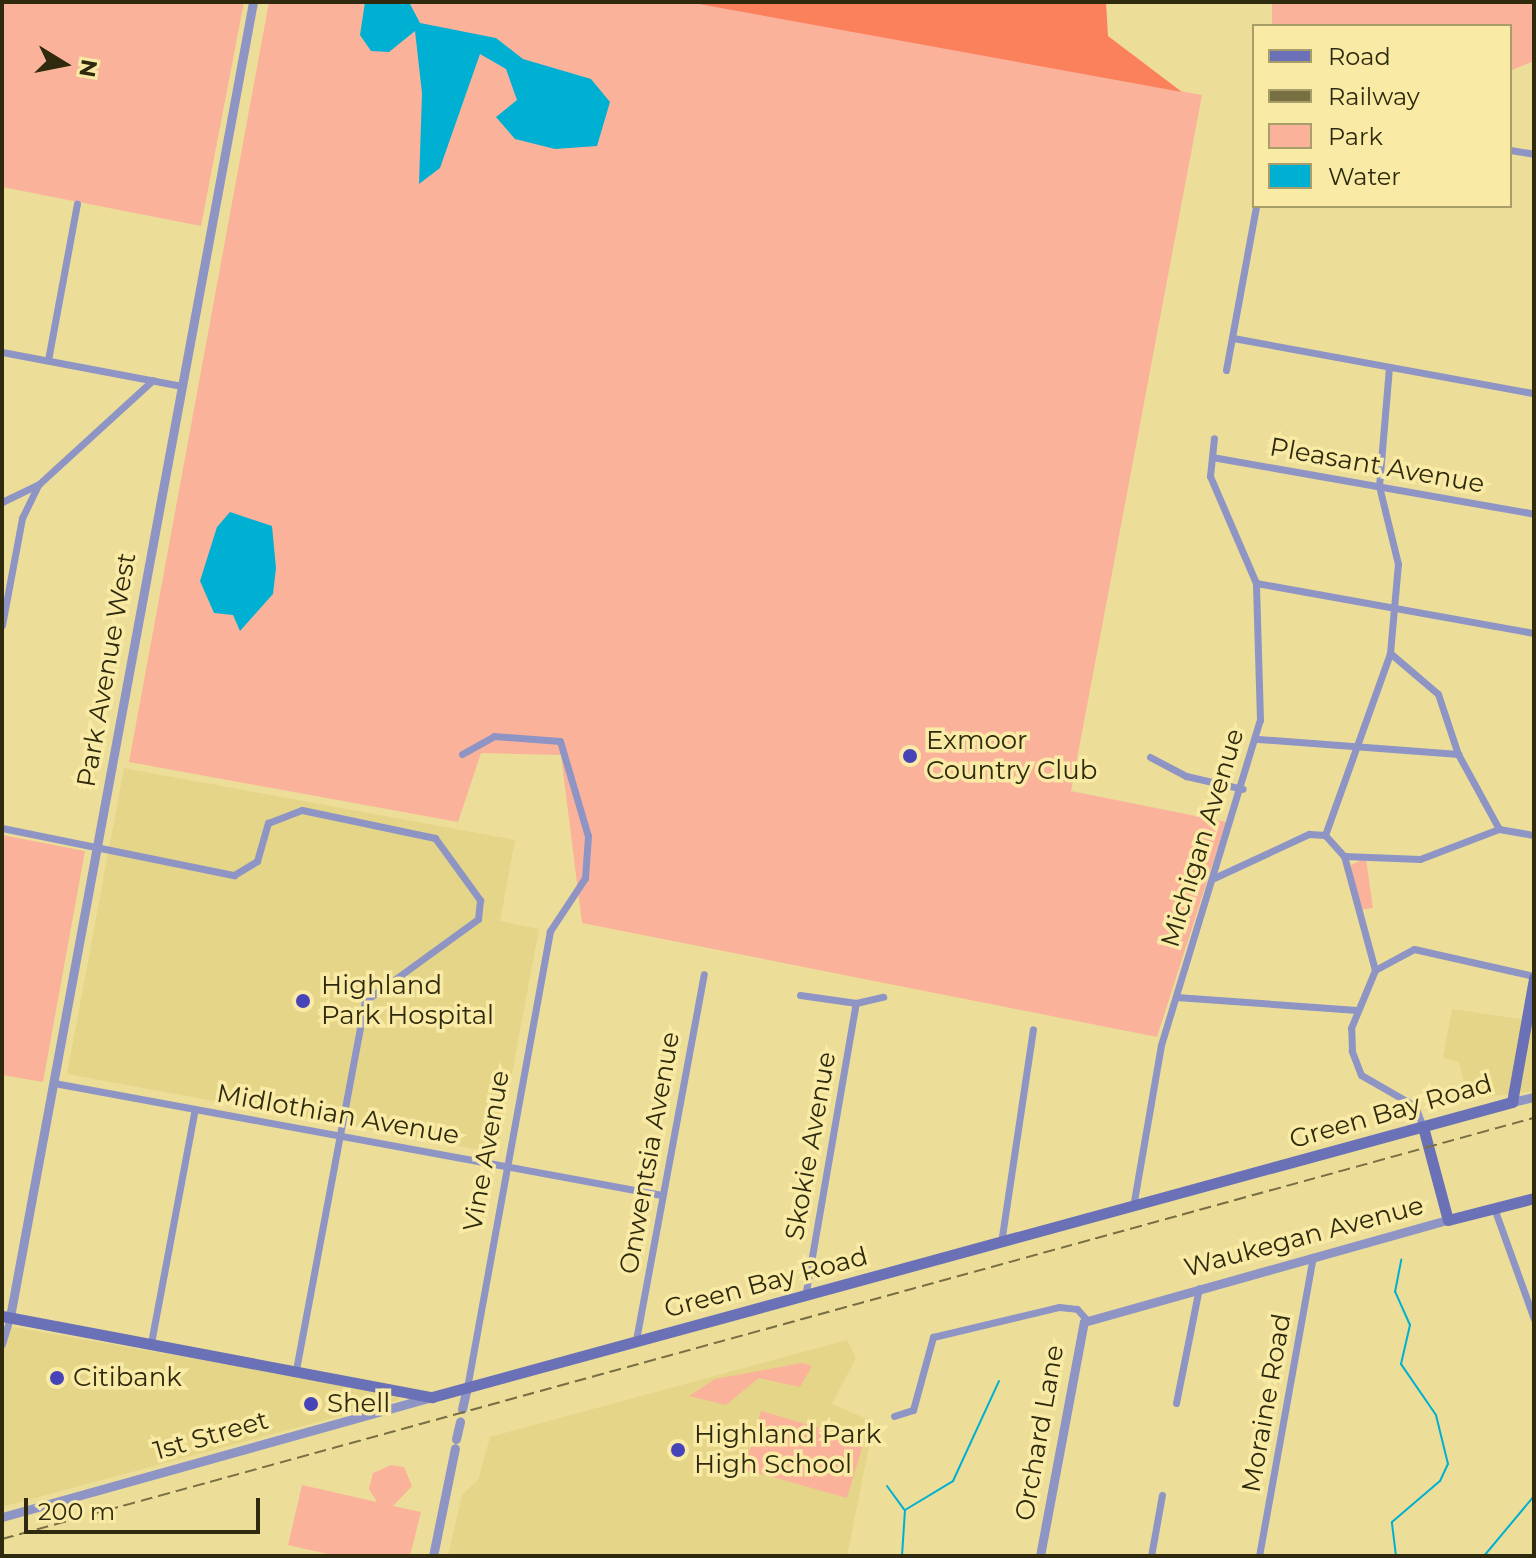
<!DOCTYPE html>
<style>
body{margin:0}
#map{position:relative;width:1536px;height:1558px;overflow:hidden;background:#ecde99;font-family:Montserrat,sans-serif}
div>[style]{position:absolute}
.built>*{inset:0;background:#e5d588}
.green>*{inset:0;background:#fbb29b}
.forest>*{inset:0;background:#fa815b}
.water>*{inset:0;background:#00b0d2}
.stream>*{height:2px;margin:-1px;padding:0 1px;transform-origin:1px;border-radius:1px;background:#00b0d2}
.minor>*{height:7px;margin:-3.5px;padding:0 3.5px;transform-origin:3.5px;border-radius:3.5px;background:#8e95c5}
.tertiary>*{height:9px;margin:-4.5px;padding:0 4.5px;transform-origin:4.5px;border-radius:4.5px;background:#8e95c5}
.secondary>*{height:11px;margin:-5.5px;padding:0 5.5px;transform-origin:5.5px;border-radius:5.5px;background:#6a71b6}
.rail>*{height:2px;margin-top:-1px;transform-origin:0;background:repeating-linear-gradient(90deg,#786f43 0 12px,transparent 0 18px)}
.dots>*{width:22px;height:22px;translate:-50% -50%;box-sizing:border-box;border:4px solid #f9eba6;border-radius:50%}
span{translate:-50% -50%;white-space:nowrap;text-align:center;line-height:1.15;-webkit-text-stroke:7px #f9eba6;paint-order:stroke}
.street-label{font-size:26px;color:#2f2a0d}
.poi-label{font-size:26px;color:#2f2a0d}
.left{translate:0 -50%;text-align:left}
.frame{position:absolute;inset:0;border:4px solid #2f2a0d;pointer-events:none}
.legend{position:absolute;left:1252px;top:24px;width:260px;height:184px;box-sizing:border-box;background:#f9eba6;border:2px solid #a89e69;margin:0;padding:10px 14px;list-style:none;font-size:24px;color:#2f2a0d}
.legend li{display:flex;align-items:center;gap:16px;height:40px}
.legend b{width:40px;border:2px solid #a89e69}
.north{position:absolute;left:24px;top:24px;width:80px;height:80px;-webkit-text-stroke:6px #f9eba6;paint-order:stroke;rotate:100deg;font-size:22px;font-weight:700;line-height:32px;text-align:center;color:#2f2a0d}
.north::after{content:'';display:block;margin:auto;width:28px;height:36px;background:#2f2a0d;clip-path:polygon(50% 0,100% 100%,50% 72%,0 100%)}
.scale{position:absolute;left:24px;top:1498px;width:236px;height:36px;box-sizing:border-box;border:4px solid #2f2a0d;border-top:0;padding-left:10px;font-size:24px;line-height:28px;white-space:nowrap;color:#2f2a0d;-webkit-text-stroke:6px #f9eba6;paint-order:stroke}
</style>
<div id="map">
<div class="built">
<div style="clip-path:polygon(124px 768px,515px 840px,500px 921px,539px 929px,497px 1153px,67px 1074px)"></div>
<div style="clip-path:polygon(1452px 1009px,1534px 1021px,1534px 1091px,1468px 1099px,1459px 1062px,1443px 1058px)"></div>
<div style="clip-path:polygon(2px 1325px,399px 1395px,399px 1400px,2px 1507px)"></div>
<div style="clip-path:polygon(847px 1340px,856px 1358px,832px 1404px,874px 1422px,847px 1556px,448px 1556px,462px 1495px,478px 1480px,490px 1437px)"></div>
</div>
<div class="green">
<div style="clip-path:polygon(2px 2px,244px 2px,201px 226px,2px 187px)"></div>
<div style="clip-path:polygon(269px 2px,700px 2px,1202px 95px,1071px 791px,1226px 822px,1157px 1037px,582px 923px,561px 755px,481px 753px,458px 822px,129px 762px)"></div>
<div style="clip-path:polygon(1272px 2px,1534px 2px,1534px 61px,1510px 71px,1510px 26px,1272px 26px)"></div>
<div style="clip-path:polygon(2px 835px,85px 851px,43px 1082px,2px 1075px)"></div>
<div style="clip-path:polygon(1366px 858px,1373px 908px,1359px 910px,1351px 865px)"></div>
<div style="clip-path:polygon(802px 1363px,812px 1366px,800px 1387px,759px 1378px,726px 1405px,689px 1396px,715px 1379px)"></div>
<div style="clip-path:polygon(761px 1411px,864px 1441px,847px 1498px,744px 1469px)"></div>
<div style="clip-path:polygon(391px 1465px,404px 1467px,412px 1486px,393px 1506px,421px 1512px,410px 1556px,336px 1556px,288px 1545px,302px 1485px,377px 1502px,369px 1489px,373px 1473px)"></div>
</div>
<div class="forest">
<div style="clip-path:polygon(1106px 2px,1108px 36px,1182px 92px,699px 4px)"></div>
</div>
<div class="water">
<div style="clip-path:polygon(365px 2px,409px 2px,420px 23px,496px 38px,523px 59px,591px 79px,610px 102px,597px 146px,555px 149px,515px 139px,496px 117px,517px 100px,506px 69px,480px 54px,440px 168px,419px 184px,422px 93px,415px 31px,389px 52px,371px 51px,360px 35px)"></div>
<div style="clip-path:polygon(230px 512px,272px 526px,276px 568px,273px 594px,240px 631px,233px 615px,214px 613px,200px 581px,217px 527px)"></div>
</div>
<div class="stream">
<div style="left:887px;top:1486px;width:29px;rotate:54deg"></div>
<div style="left:902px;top:1556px;width:46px;rotate:-86.3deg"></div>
<div style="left:905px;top:1510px;width:56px;rotate:-31.1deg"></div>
<div style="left:953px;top:1481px;width:110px;rotate:-65.3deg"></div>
<div style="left:1396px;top:1556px;width:34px;rotate:-97deg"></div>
<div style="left:1392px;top:1522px;width:63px;rotate:-40.5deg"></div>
<div style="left:1440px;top:1481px;width:19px;rotate:-65deg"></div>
<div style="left:1448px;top:1464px;width:50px;rotate:-103.8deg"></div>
<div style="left:1436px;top:1415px;width:62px;rotate:-124.5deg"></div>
<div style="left:1401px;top:1364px;width:40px;rotate:-77deg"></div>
<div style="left:1410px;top:1325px;width:36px;rotate:-114deg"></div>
<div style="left:1395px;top:1292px;width:33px;rotate:-79deg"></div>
<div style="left:1484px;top:1556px;width:78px;rotate:-50.2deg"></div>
</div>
<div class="minor">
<div style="left:1510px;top:150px;width:24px;rotate:9deg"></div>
<div style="left:1233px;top:338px;width:306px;rotate:10.4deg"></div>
<div style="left:2px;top:352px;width:183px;rotate:10.7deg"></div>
<div style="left:48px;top:360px;width:159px;rotate:-79.5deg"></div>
<div style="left:1226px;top:370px;width:167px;rotate:-79.6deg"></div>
<div style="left:1212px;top:457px;width:327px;rotate:10deg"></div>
<div style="left:2px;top:502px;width:41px;rotate:-25.9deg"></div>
<div style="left:39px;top:484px;width:154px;rotate:-42.4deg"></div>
<div style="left:1256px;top:583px;width:282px;rotate:10.2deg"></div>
<div style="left:2px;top:625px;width:109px;rotate:-79.4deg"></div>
<div style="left:22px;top:518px;width:37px;rotate:-64deg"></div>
<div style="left:1390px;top:653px;width:63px;rotate:40.5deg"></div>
<div style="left:1438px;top:694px;width:63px;rotate:71.6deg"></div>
<div style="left:1458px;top:754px;width:85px;rotate:61.3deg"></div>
<div style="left:1258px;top:739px;width:201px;rotate:4.3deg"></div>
<div style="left:462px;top:754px;width:37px;rotate:-29deg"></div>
<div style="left:494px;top:736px;width:66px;rotate:4.3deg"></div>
<div style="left:560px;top:741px;width:99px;rotate:73.6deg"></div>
<div style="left:588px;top:836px;width:42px;rotate:94.1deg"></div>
<div style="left:585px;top:878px;width:64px;rotate:123.4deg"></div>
<div style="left:550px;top:931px;width:464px;rotate:100.3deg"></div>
<div style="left:1150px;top:757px;width:41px;rotate:27.8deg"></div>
<div style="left:1186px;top:776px;width:58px;rotate:12.8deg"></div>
<div style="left:2px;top:828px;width:237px;rotate:11.5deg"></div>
<div style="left:234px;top:875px;width:27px;rotate:-31deg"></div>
<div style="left:257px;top:861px;width:40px;rotate:-74deg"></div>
<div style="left:268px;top:823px;width:36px;rotate:-21deg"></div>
<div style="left:302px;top:810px;width:136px;rotate:11.9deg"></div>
<div style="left:435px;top:838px;width:77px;rotate:54deg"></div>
<div style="left:480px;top:900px;width:19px;rotate:96deg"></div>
<div style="left:478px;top:919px;width:140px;rotate:144deg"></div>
<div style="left:365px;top:1001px;width:375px;rotate:100.6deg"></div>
<div style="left:1325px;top:835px;width:193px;rotate:-70.3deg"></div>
<div style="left:1390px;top:653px;width:89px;rotate:-84.9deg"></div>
<div style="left:1398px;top:564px;width:80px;rotate:-103.7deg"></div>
<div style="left:1379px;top:486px;width:119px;rotate:-85.2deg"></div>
<div style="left:1214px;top:878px;width:105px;rotate:-24.9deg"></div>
<div style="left:1309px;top:834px;width:16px;rotate:4deg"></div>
<div style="left:1325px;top:835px;width:28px;rotate:48deg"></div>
<div style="left:1375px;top:970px;width:44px;rotate:-28.3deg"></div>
<div style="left:1414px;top:949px;width:123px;rotate:12.7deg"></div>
<div style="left:800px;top:995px;width:57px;rotate:8.1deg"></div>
<div style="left:856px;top:1003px;width:28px;rotate:-13deg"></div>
<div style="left:1176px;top:997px;width:181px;rotate:4.1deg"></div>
<div style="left:54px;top:1083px;width:618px;rotate:10.44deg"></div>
<div style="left:1423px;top:1127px;width:22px;rotate:-111deg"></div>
<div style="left:1415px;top:1106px;width:62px;rotate:-150.1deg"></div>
<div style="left:1361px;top:1075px;width:26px;rotate:-111deg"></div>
<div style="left:1352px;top:1051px;width:23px;rotate:-92deg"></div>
<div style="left:1351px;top:1028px;width:63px;rotate:-67.5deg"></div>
<div style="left:1375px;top:970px;width:118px;rotate:-105.2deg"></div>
<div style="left:1344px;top:856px;width:76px;rotate:2.3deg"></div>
<div style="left:1420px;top:859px;width:85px;rotate:-20.8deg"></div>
<div style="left:1499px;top:829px;width:36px;rotate:10deg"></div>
<div style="left:1133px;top:1207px;width:164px;rotate:-80.2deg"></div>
<div style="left:1161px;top:1045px;width:340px;rotate:-73.1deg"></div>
<div style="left:1260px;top:720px;width:137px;rotate:-91.7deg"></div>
<div style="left:1256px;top:583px;width:116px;rotate:-113.3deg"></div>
<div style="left:1210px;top:476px;width:38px;rotate:-84deg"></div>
<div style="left:1494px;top:1208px;width:118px;rotate:70.2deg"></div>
<div style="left:1001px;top:1243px;width:216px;rotate:-81.5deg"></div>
<div style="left:805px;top:1297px;width:298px;rotate:-80.2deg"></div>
<div style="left:636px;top:1340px;width:372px;rotate:-79.5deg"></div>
<div style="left:151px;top:1343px;width:238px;rotate:-79.4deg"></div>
<div style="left:2px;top:1344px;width:28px;rotate:-73deg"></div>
<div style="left:1176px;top:1403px;width:117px;rotate:-78.7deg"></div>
<div style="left:894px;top:1416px;width:20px;rotate:-18deg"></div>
<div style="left:913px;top:1410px;width:76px;rotate:-74.7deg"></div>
<div style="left:933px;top:1337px;width:130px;rotate:-13.4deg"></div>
<div style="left:1059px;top:1307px;width:18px;rotate:6deg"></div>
<div style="left:1077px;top:1309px;width:15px;rotate:48deg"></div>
<div style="left:1151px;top:1556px;width:62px;rotate:-79.8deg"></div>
<div style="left:1259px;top:1556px;width:304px;rotate:-79.8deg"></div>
</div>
<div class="tertiary">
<div style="left:1512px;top:1102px;width:23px;rotate:-13deg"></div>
<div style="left:10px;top:1317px;width:1337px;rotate:-79.53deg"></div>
<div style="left:462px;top:1409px;width:22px;rotate:-77deg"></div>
<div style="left:456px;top:1439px;width:18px;rotate:-77deg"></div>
<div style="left:2px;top:1517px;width:442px;rotate:-15.6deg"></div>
<div style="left:433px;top:1556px;width:110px;rotate:-78.5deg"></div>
<div style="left:1040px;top:1556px;width:238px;rotate:-79.4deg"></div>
<div style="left:1084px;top:1322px;width:378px;rotate:-15.7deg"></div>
</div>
<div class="secondary">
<div style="left:1423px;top:1127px;width:96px;rotate:75deg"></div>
<div style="left:1448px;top:1220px;width:89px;rotate:-14.3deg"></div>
<div style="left:2px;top:1316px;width:438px;rotate:10.7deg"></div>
<div style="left:432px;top:1397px;width:1120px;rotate:-15.28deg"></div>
<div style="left:1512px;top:1102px;width:126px;rotate:-79.9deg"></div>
</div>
<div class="rail">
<div style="left:2px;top:1539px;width:1589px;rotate:-15.37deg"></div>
</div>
<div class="dots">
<div style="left:910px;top:756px;background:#4743b9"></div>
<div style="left:303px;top:1001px;background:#4743b9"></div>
<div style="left:57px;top:1378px;background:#4743b9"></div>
<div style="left:311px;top:1404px;background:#4743b9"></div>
<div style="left:678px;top:1450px;background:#4743b9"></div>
</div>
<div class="street-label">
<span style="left:1377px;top:466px;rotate:10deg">Pleasant Avenue</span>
<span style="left:107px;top:670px;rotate:-80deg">Park Avenue West</span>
<span style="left:1203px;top:838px;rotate:-73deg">Michigan Avenue</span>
<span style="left:1391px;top:1112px;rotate:-16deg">Green Bay Road</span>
<span style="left:338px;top:1115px;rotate:10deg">Midlothian Avenue</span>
<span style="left:811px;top:1146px;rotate:-80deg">Skokie Avenue</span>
<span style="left:487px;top:1151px;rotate:-80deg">Vine Avenue</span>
<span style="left:650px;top:1153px;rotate:-80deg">Onwentsia Avenue</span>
<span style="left:1304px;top:1237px;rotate:-15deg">Waukegan Avenue</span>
<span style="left:766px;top:1283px;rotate:-15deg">Green Bay Road</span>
<span style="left:1267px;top:1403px;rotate:-80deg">Moraine Road</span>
<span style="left:1040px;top:1433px;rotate:-80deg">Orchard Lane</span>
<span style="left:211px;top:1436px;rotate:-16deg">1st Street</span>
</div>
<div class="poi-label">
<span class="left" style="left:926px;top:756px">Exmoor<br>Country Club</span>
<span class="left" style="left:321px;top:1001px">Highland<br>Park Hospital</span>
<span class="left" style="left:73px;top:1378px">Citibank</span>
<span class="left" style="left:327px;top:1404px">Shell</span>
<span class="left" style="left:694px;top:1450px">Highland Park<br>High School</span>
</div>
<div class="frame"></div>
<ul class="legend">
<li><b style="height:10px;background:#6a71b6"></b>Road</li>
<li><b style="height:10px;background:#786f43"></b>Railway</li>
<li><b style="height:22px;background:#fbb29b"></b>Park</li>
<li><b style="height:22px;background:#00b0d2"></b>Water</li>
</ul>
<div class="north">N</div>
<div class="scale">200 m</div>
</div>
